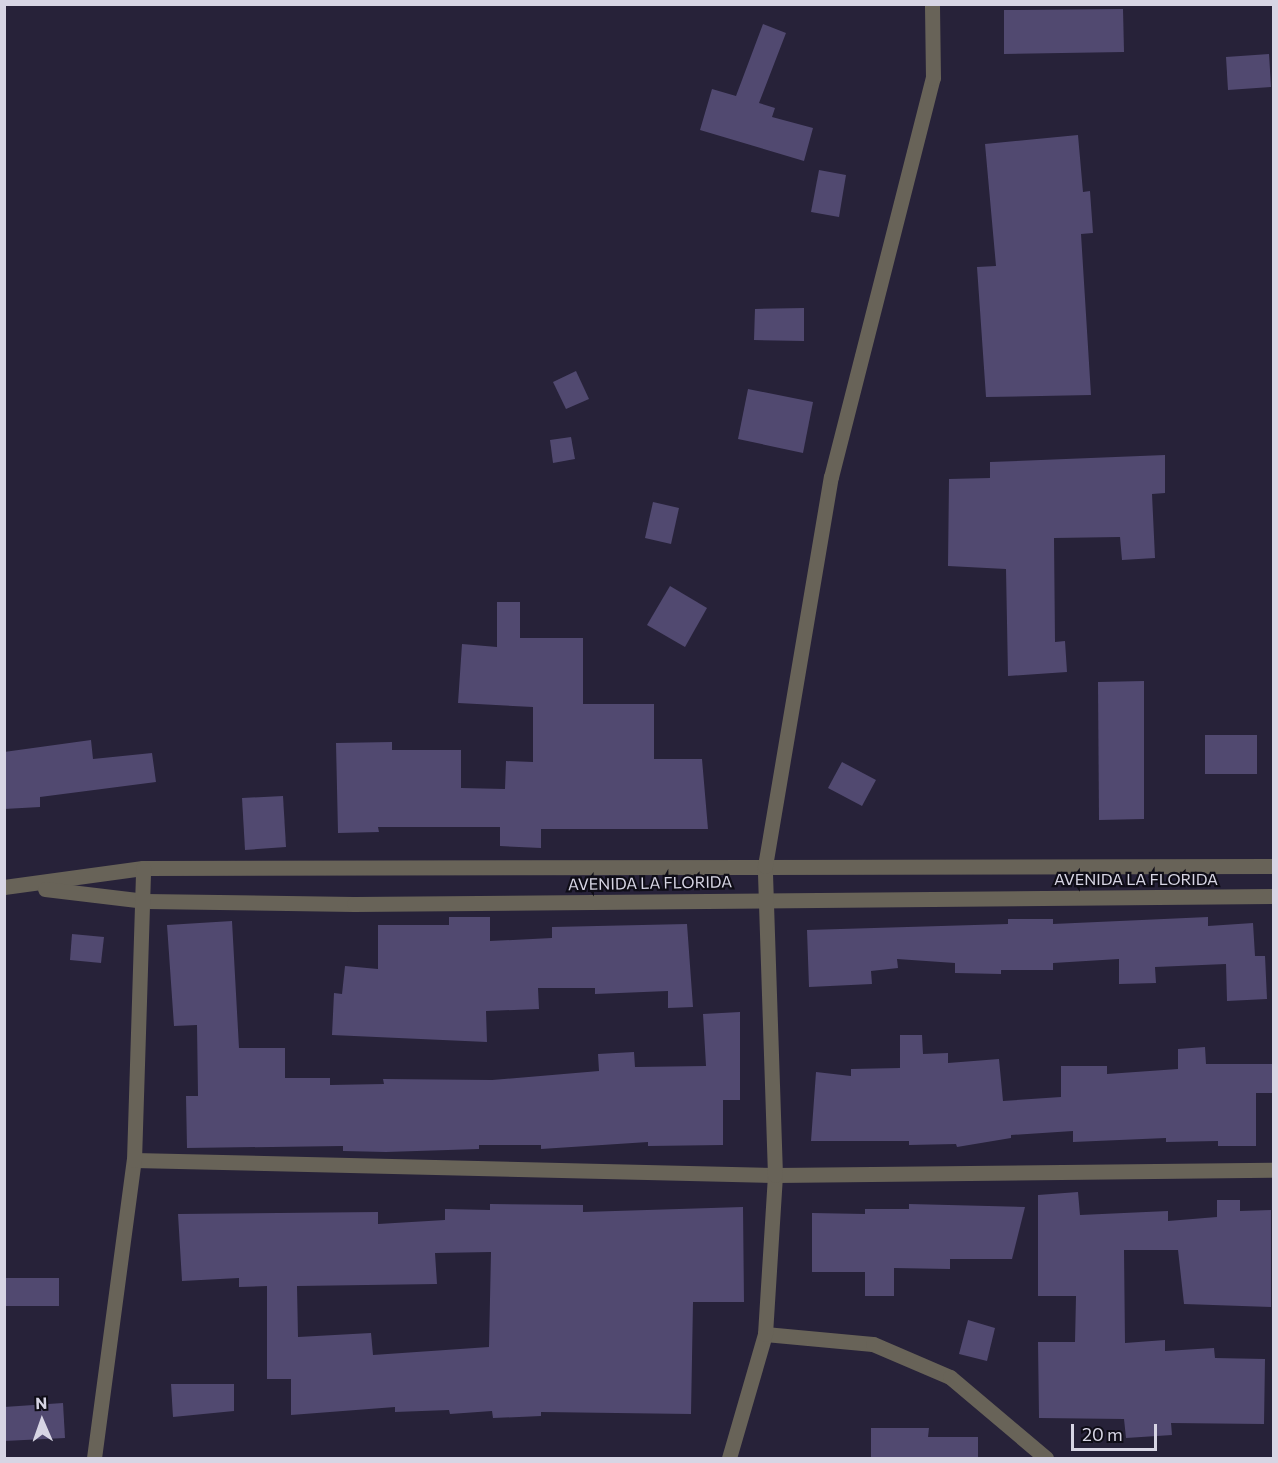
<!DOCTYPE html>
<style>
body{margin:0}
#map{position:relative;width:1278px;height:1463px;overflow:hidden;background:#272239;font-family:Commissioner,sans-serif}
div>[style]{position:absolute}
.building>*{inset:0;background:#514970}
.minor>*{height:15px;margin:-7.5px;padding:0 7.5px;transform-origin:7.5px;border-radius:7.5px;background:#686358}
span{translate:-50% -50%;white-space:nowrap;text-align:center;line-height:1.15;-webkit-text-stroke:4.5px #0f0d17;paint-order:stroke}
.street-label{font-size:16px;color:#d7d5e4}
.frame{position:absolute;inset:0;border:6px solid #d7d5e4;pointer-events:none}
.north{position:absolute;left:12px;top:1391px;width:60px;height:60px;-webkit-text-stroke:4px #0f0d17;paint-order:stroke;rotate:358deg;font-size:16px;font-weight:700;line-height:24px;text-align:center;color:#d7d5e4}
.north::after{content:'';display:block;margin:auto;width:21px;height:27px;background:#d7d5e4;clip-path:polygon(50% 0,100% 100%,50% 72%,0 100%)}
.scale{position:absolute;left:1071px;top:1424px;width:86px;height:27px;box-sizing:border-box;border:3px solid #d7d5e4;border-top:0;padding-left:8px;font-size:18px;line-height:21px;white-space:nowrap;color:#d7d5e4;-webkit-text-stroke:4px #0f0d17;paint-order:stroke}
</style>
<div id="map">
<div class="building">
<div style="clip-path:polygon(1123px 9px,1124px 52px,1004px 54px,1004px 10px)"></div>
<div style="clip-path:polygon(763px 24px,786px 33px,759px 103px,775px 108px,772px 117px,813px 128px,804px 161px,700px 130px,712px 89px,736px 96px)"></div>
<div style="clip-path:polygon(1269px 54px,1271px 87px,1228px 90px,1226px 57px)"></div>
<div style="clip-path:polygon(1078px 135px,1083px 192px,1090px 191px,1093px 233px,1081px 234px,1091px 395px,986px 397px,977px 267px,996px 266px,985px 144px)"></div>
<div style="clip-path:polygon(819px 170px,846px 175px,839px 217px,811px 212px)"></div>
<div style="clip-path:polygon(804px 308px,804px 341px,754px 340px,755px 309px)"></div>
<div style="clip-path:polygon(576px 371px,589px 399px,566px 409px,553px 382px)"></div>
<div style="clip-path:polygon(748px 389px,813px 402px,803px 453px,738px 439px)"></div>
<div style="clip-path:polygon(571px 437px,575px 459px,553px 463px,550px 440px)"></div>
<div style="clip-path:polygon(1165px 455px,1165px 493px,1152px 494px,1155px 558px,1122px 560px,1120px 537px,1054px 538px,1055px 642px,1065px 641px,1067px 672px,1008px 676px,1006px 569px,948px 566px,949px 479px,990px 478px,990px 462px)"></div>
<div style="clip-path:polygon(653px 502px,679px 508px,671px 544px,645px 538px)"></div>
<div style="clip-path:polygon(670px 586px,707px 608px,685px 647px,647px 625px)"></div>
<div style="clip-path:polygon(497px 602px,520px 602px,520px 638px,583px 638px,583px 704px,654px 704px,654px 759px,702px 759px,708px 829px,541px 829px,541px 848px,500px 846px,500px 827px,378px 827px,379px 832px,338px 833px,336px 743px,392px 742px,392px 750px,461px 750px,461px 788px,505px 789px,506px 761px,533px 762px,533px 707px,458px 703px,462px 644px,497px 647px)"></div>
<div style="clip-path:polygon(1144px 681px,1144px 819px,1099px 820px,1098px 682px)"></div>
<div style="clip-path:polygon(1205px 735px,1257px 735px,1257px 774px,1205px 774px)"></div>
<div style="clip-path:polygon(91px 740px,93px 759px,152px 753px,156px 782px,40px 797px,40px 807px,4px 809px,4px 752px)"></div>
<div style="clip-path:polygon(842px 762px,876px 780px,862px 806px,828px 788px)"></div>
<div style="clip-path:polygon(283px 796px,286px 847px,245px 850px,242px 798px)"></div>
<div style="clip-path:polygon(449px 917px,490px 917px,490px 941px,552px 938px,552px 927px,687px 924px,693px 1007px,668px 1008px,668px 991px,595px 994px,595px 988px,538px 988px,539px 1009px,486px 1011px,487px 1042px,332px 1035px,334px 993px,342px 994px,345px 966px,378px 969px,378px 925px,449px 925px)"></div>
<div style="clip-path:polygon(1208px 917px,1208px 926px,1253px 923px,1255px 956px,1265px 956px,1267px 999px,1227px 1001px,1226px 964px,1155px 967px,1156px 983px,1119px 984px,1119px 959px,1053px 963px,1053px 970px,1001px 970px,1001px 974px,955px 973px,955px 963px,897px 959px,898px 968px,871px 971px,872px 984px,809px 987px,807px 930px,1008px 924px,1008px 919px,1053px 919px,1053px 924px)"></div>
<div style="clip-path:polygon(232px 921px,239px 1048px,285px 1048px,285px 1078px,330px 1078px,330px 1085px,384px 1084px,383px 1079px,492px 1080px,599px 1071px,598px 1054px,634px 1052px,635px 1067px,706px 1066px,703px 1014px,740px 1012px,740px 1100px,723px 1100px,723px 1145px,648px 1146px,648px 1142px,541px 1149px,541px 1145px,479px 1145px,479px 1149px,386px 1152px,343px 1151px,343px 1146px,187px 1148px,186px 1096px,198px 1096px,197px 1025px,174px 1026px,167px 925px)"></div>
<div style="clip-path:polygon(72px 934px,104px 937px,101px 963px,70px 960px)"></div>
<div style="clip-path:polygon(900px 1035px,922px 1035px,923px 1054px,948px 1053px,948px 1063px,999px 1059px,1003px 1101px,1061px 1097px,1061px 1066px,1107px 1066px,1107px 1074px,1178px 1069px,1178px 1049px,1205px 1047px,1206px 1064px,1274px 1064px,1274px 1093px,1256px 1093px,1256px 1146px,1218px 1146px,1218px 1141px,1166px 1142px,1166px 1138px,1073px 1142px,1073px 1131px,1011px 1135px,1011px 1138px,957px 1147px,956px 1144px,909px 1145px,909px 1141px,811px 1141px,816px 1072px,851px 1076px,851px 1069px,900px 1068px)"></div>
<div style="clip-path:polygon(1078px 1192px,1080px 1215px,1168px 1211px,1168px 1221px,1217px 1217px,1217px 1200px,1240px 1200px,1240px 1211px,1271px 1210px,1271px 1307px,1184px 1304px,1178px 1250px,1124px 1250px,1125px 1343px,1165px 1340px,1165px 1351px,1214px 1348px,1215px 1358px,1265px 1359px,1264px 1424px,1171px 1423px,1172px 1435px,1126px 1438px,1124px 1419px,1039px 1418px,1038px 1342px,1075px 1342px,1076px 1296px,1038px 1296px,1038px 1195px)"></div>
<div style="clip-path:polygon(evenodd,490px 1204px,583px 1205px,583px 1212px,743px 1207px,744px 1302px,693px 1302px,691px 1414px,541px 1412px,541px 1416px,493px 1418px,492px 1411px,450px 1414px,449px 1410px,395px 1412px,395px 1407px,291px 1415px,291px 1379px,267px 1379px,267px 1286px,239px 1287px,239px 1278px,182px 1281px,178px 1214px,378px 1212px,378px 1224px,445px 1220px,445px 1209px,490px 1210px,490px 1204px,491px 1252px,489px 1347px,373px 1355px,371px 1333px,298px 1337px,297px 1286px,437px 1284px,435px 1253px,491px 1252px)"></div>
<div style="clip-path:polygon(909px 1204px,1025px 1207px,1012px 1259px,950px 1259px,950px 1269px,894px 1268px,894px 1296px,865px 1296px,865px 1272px,812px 1272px,812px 1213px,865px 1214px,865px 1209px,909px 1209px)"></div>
<div style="clip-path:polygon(4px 1278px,59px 1278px,59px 1306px,4px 1306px)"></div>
<div style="clip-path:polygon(968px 1320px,995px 1328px,987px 1361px,959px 1354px)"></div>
<div style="clip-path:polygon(171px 1384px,234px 1384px,234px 1411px,173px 1417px)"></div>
<div style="clip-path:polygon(63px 1403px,65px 1438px,4px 1441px,4px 1407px)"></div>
<div style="clip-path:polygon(871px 1428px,929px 1428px,928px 1437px,978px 1437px,978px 1458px,871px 1458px)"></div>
</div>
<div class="minor">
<div style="left:4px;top:887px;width:140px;rotate:-7.8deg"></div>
<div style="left:143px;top:868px;width:1131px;rotate:-0.1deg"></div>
<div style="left:45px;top:889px;width:101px;rotate:6.8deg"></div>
<div style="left:145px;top:901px;width:209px;rotate:0.8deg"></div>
<div style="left:354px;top:904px;width:920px;rotate:-0.5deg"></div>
<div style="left:134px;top:1160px;width:641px;rotate:1.34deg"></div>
<div style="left:775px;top:1175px;width:499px;rotate:-0.6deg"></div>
<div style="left:765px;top:1334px;width:108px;rotate:5.3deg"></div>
<div style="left:873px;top:1344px;width:84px;rotate:23.2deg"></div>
<div style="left:950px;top:1377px;width:126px;rotate:40.2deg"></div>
<div style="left:94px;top:1458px;width:301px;rotate:-82.4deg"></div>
<div style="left:134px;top:1160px;width:292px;rotate:-88.2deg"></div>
<div style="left:729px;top:1458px;width:129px;rotate:-73.8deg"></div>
<div style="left:765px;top:1334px;width:159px;rotate:-86.4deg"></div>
<div style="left:775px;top:1175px;width:309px;rotate:-91.9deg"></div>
<div style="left:765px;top:866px;width:395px;rotate:-80.4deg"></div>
<div style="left:831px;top:477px;width:412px;rotate:-75.7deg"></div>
<div style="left:933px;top:78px;width:74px;rotate:-90.8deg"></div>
</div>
<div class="street-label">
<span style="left:1136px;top:879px">AVENIDA LA FLORIDA</span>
<span style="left:650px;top:883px;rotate:-1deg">AVENIDA LA FLORIDA</span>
</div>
<div class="frame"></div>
<div class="north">N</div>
<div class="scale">20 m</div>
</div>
